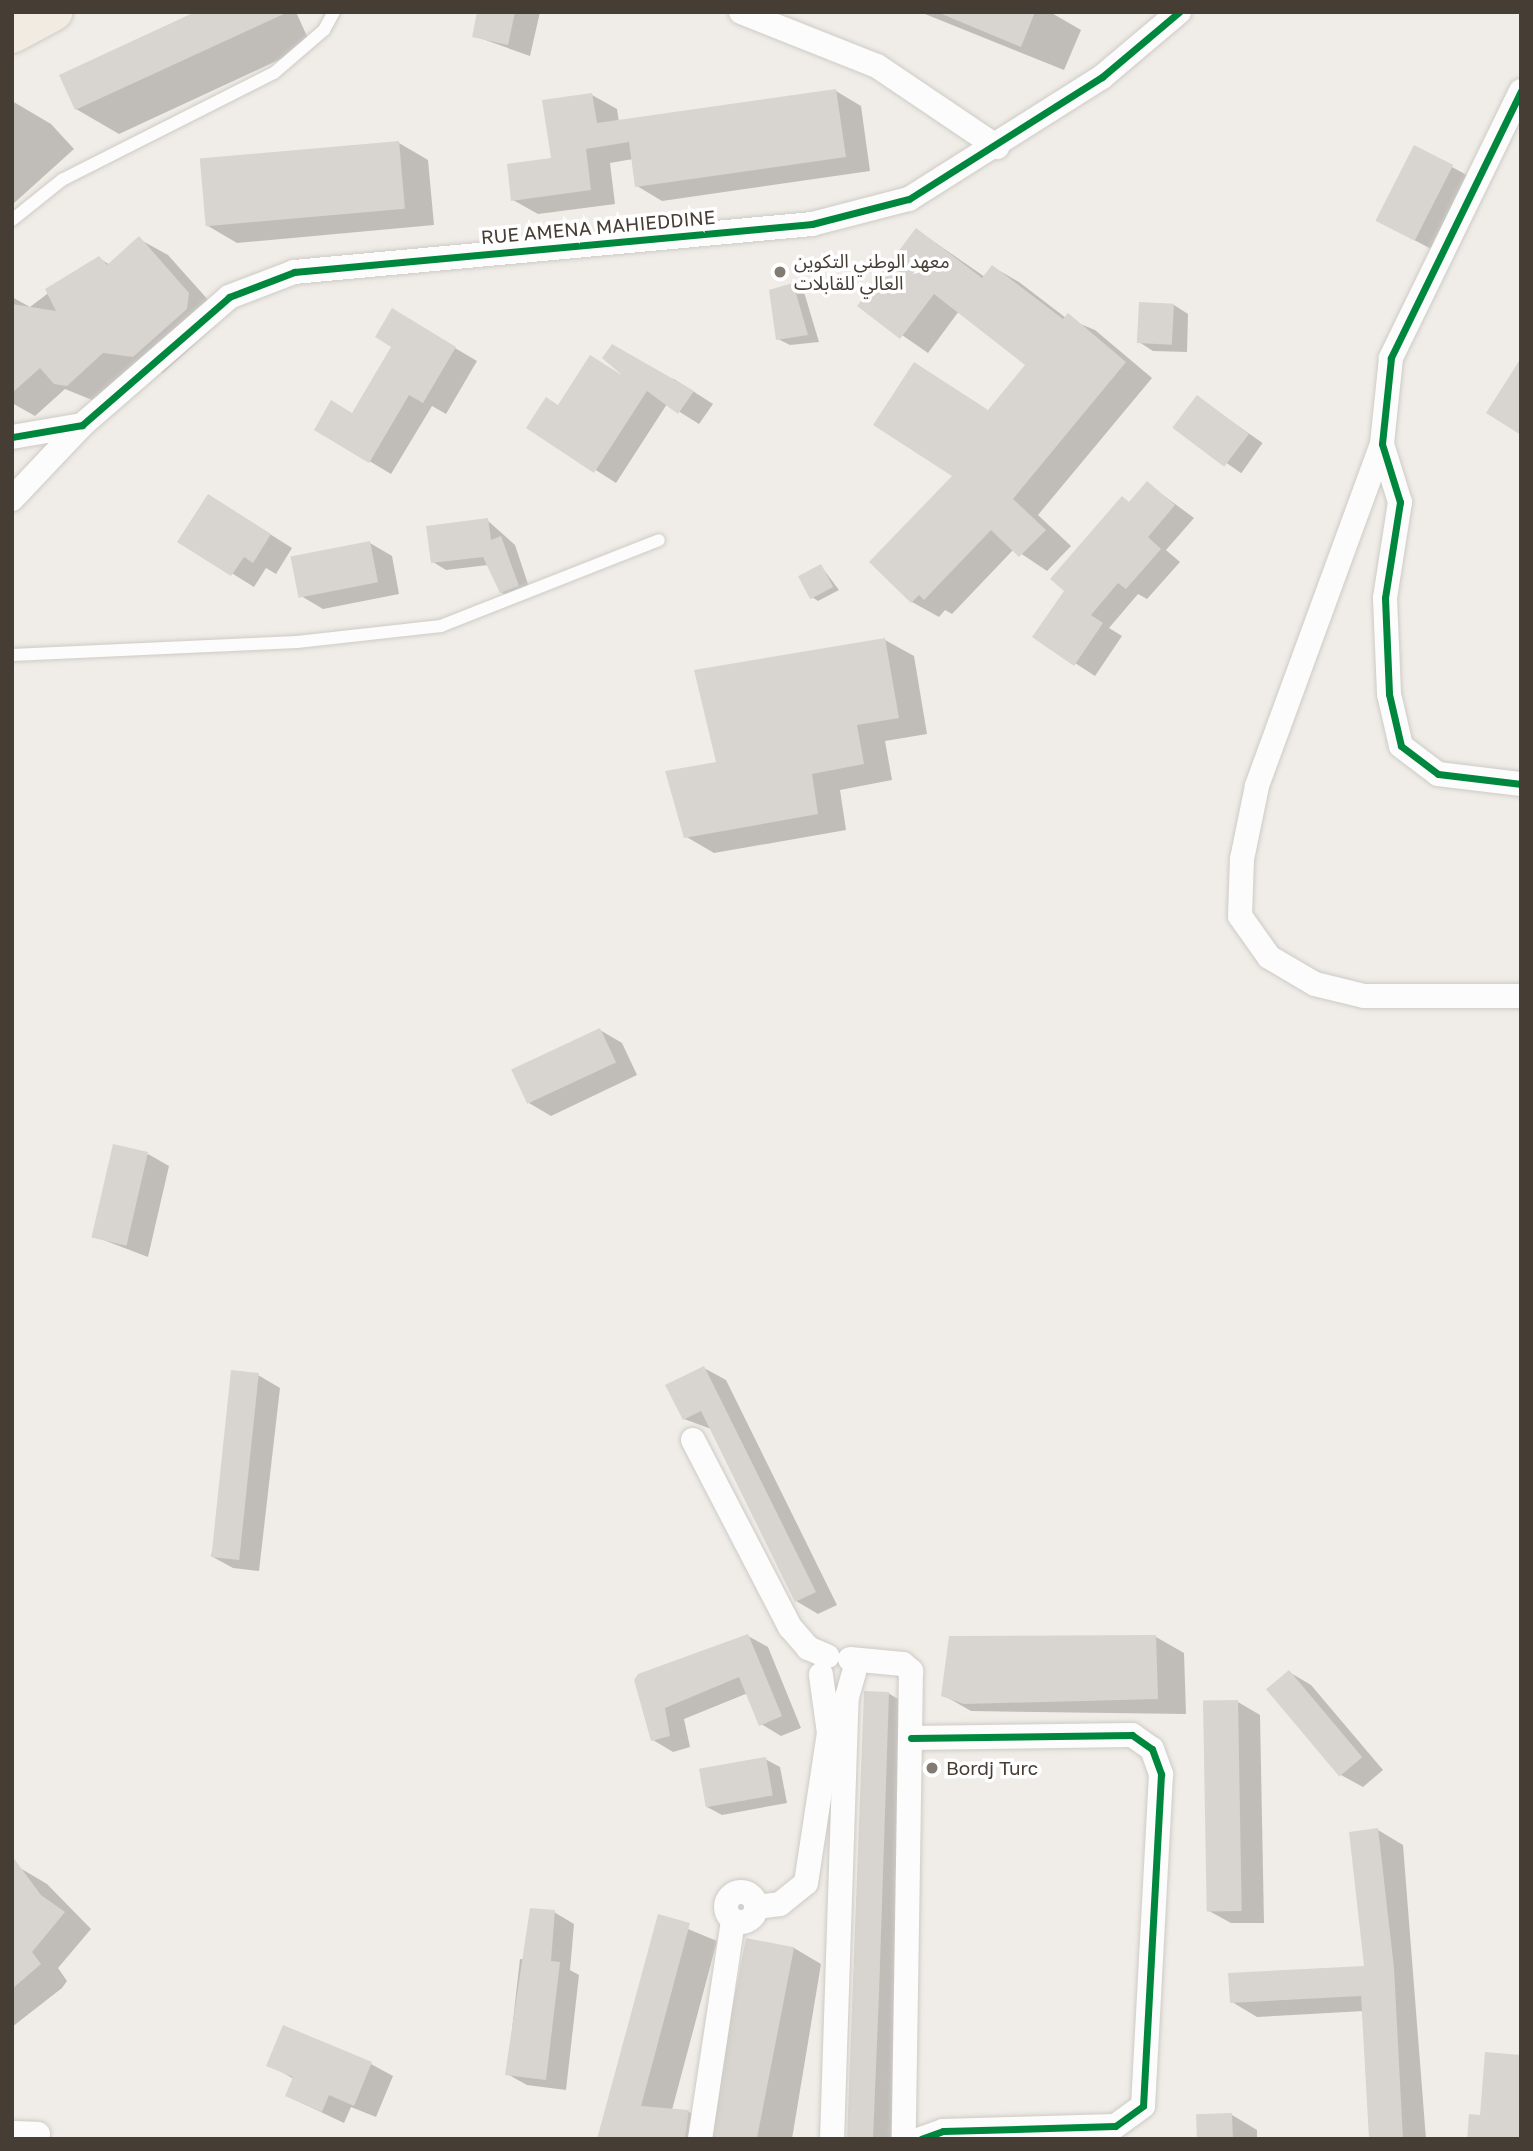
<!DOCTYPE html>
<html>
<head>
<meta charset="utf-8">
<style>
  body { margin:0 }
  #map { position:relative; width:1533px; height:2151px; overflow:hidden; background:#f0ede8; font-family:"Golos Text","Noto Sans Arabic",sans-serif }
  div>[style] { position:absolute }
  [style*='--x'] { left:calc(var(--x)*1px); top:calc(var(--y)*1px); width:calc(var(--w)*1px); rotate:calc(var(--a)*1deg) }
  .shadow>* { inset:0; background:#0003; transform-origin:0 0 }
  .building>* { inset:0; background:#d8d4cf; transform-origin:0 0 }
  .roads { filter:drop-shadow(0 0 2px #cecbc6) drop-shadow(0 0 2px #cecbc6) }
  .service>* { height:12px; margin:-6px; padding:0 6px; transform-origin:6px; border-radius:6px; background:#fdfcfc }
  .minor>* { height:24px; margin:-12px; padding:0 12px; transform-origin:12px; border-radius:12px; background:#fdfcfc }
  .minor>.ring { margin:-12px; padding:0; box-sizing:content-box; background:none; border:24px solid #fdfcfc; border-radius:50% }
  .primary>* { height:38px; margin:-19px; padding:0 19px; transform-origin:19px; border-radius:19px; background:#f1ebe2 }
  .cycleway>* { height:7px; margin:-3.5px; padding:0 3.5px; transform-origin:3.5px; border-radius:3.5px; background:#00873e }
  .dots>* { width:19px; height:19px; translate:-50% -50%; box-sizing:border-box; border:4px solid #fff; border-radius:50% }
  span { translate:-50% -50%; white-space:nowrap; text-align:center; line-height:1.15; -webkit-text-stroke:7px #fff; paint-order:stroke }
  .street-label { font-size:19px; color:#463e34 }
  .poi-label { font-size:19px; color:#463e34 }
  .left { translate:0 -50%; text-align:left }
  .frame { position:absolute; inset:0; border:14px solid #463e34; pointer-events:none }
</style>
</head>
<body>
<div id="map">
  <div class="shadow">
    <i style="clip-path:polygon(199px 12px,296px 12px,311px 45px,119px 134px,76px 109px)"></i>
    <i style="clip-path:polygon(479px 12px,540px 12px,530px 56px,474px 36px)"></i>
    <i style="clip-path:polygon(920px 12px,1050px 12px,1081px 30px,1064px 70px)"></i>
    <i style="clip-path:polygon(836px 91px,861px 106px,870px 171px,662px 201px,637px 186px,633px 159px,610px 163px,615px 204px,538px 214px,513px 200px,553px 160px,592px 95px,617px 109px,619px 122px)"></i>
    <i style="clip-path:polygon(12px 101px,51px 124px,74px 149px,12px 205px)"></i>
    <i style="clip-path:polygon(399px 143px,428px 160px,434px 225px,237px 243px,208px 226px)"></i>
    <i style="clip-path:polygon(1452px 167px,1474px 179px,1437px 252px,1399px 232px)"></i>
    <i style="clip-path:polygon(917px 230px,985px 277px,993px 267px,1019px 282px,1066px 318px,1095px 330px,1152px 378px,1038px 515px,1071px 546px,1047px 571px,1014px 549px,952px 614px,945px 610px,939px 617px,912px 602px,955px 476px,915px 364px,989px 411px,1028px 365px,959px 311px,928px 353px,860px 306px)"></i>
    <i style="clip-path:polygon(139px 239px,168px 255px,218px 311px,216px 325px,163px 373px,133px 369px,97px 402px,65px 389px,35px 416px,12px 403px,12px 297px,30px 307px,85px 265px,99px 258px,110px 265px)"></i>
    <i style="clip-path:polygon(792px 285px,804px 292px,819px 342px,790px 345px,778px 339px)"></i>
    <i style="clip-path:polygon(1174px 305px,1188px 314px,1187px 352px,1153px 351px,1139px 342px)"></i>
    <i style="clip-path:polygon(392px 311px,477px 361px,446px 414px,432px 406px,391px 474px,316px 429px,353px 415px,394px 346px)"></i>
    <i style="clip-path:polygon(623px 374px,674px 379px,713px 404px,699px 424px,667px 404px,616px 483px,529px 427px)"></i>
    <i style="left:1197px;top:397px;width:80px;height:37px;rotate:35deg"></i>
    <i style="clip-path:polygon(1148px 484px,1194px 518px,1166px 550px,1180px 562px,1147px 599px,1138px 594px,1109px 628px,1122px 636px,1095px 676px,1035px 637px)"></i>
    <i style="clip-path:polygon(230px 509px,292px 548px,276px 574px,266px 568px,254px 587px,180px 541px)"></i>
    <i style="clip-path:polygon(487px 520px,515px 545px,531px 593px,514px 600px,501px 592px,488px 565px,446px 570px,433px 562px)"></i>
    <i style="clip-path:polygon(370px 543px,392px 556px,399px 594px,323px 609px,301px 596px)"></i>
    <i style="clip-path:polygon(821px 566px,839px 590px,818px 601px,812px 597px)"></i>
    <i style="clip-path:polygon(885px 640px,914px 656px,927px 734px,885px 741px,892px 780px,840px 790px,846px 830px,714px 853px,685px 836px)"></i>
    <i style="clip-path:polygon(600px 1030px,622px 1043px,637px 1075px,551px 1116px,529px 1103px)"></i>
    <i style="clip-path:polygon(148px 1154px,169px 1166px,148px 1257px,93px 1236px)"></i>
    <i style="clip-path:polygon(704px 1368px,726px 1380px,837px 1605px,818px 1614px,796px 1601px,711px 1429px,684px 1419px)"></i>
    <i style="clip-path:polygon(258px 1375px,280px 1388px,259px 1571px,233px 1568px,211px 1556px)"></i>
    <i style="clip-path:polygon(748px 1636px,768px 1647px,801px 1728px,781px 1736px,761px 1724px,748px 1693px,684px 1719px,690px 1747px,673px 1752px,653px 1740px,636px 1681px)"></i>
    <i style="clip-path:polygon(1156px 1637px,1184px 1653px,1186px 1714px,971px 1711px,943px 1695px)"></i>
    <i style="clip-path:polygon(1289px 1672px,1311px 1685px,1383px 1770px,1363px 1787px,1341px 1775px)"></i>
    <i style="clip-path:polygon(866px 1692px,888px 1693px,910px 1706px,895px 2139px,849px 2139px)"></i>
    <i style="clip-path:polygon(1238px 1702px,1260px 1715px,1264px 1923px,1231px 1923px,1209px 1911px)"></i>
    <i style="clip-path:polygon(765px 1759px,780px 1767px,787px 1803px,722px 1815px,707px 1807px)"></i>
    <i style="clip-path:polygon(1378px 1830px,1403px 1845px,1426px 2139px,1371px 2139px,1364px 2011px,1257px 2017px,1232px 2002px,1366px 1967px)"></i>
    <i style="clip-path:polygon(20px 1868px,47px 1884px,91px 1929px,58px 1968px,67px 1981px,62px 1988px,12px 2027px,12px 1869px)"></i>
    <i style="clip-path:polygon(554px 1912px,574px 1924px,570px 1970px,579px 1975px,566px 2090px,527px 2085px,507px 2074px,520px 1959px,528px 1960px)"></i>
    <i style="clip-path:polygon(659px 1917px,717px 1941px,672px 2110px,689px 2112px,718px 2129px,747px 1941px,794px 1948px,821px 1964px,792px 2139px,599px 2139px)"></i>
    <i style="clip-path:polygon(371px 2064px,393px 2076px,376px 2117px,351px 2107px,344px 2123px,287px 2096px,294px 2079px,269px 2065px)"></i>
    <i style="clip-path:polygon(1232px 2115px,1257px 2130px,1257px 2139px,1199px 2139px)"></i>
  </div>
  <div class="building">
    <i style="clip-path:polygon(195px 12px,288px 12px,75px 110px,59px 75px)"></i>
    <i style="clip-path:polygon(477px 12px,515px 12px,508px 45px,472px 37px)"></i>
    <i style="clip-path:polygon(937px 12px,1035px 12px,1021px 47px)"></i>
    <i style="clip-path:polygon(836px 89px,846px 157px,635px 187px,629px 142px,586px 149px,591px 190px,511px 201px,507px 164px,551px 158px,542px 100px,592px 93px,597px 123px)"></i>
    <i style="left:399px;top:141px;width:68px;height:200px;rotate:85deg"></i>
    <i style="left:1414px;top:145px;width:44px;height:85px;rotate:27deg"></i>
    <i style="clip-path:polygon(916px 228px,982px 278px,992px 265px,1063px 319px,1068px 313px,1126px 362px,1013px 499px,1046px 530px,1019px 557px,991px 530px,924px 600px,919px 595px,911px 603px,869px 562px,952px 476px,873px 425px,914px 362px,988px 410px,1025px 365px,934px 294px,900px 339px,857px 306px)"></i>
    <i style="clip-path:polygon(139px 236px,189px 293px,187px 309px,133px 357px,103px 353px,67px 386px,54px 384px,40px 368px,12px 393px,12px 304px,56px 311px,45px 289px,99px 256px,107px 265px)"></i>
    <i style="clip-path:polygon(793px 283px,808px 335px,776px 340px,769px 290px)"></i>
    <i style="left:1139px;top:302px;width:35px;height:41px;rotate:3deg"></i>
    <i style="clip-path:polygon(392px 308px,456px 347px,423px 403px,409px 395px,369px 463px,314px 430px,331px 400px,352px 413px,391px 347px,375px 337px)"></i>
    <i style="clip-path:polygon(612px 344px,694px 391px,678px 414px,647px 391px,594px 473px,526px 428px,546px 397px,558px 405px,590px 355px,623px 376px,602px 358px)"></i>
    <i style="clip-path:polygon(1521px 358px,1521px 435px,1486px 413px)"></i>
    <i style="left:1197px;top:395px;width:65px;height:41px;rotate:37deg"></i>
    <i style="clip-path:polygon(1147px 481px,1175px 505px,1148px 537px,1161px 549px,1126px 589px,1118px 583px,1091px 615px,1103px 623px,1074px 666px,1032px 637px,1064px 591px,1050px 579px,1122px 496px,1129px 502px)"></i>
    <i style="clip-path:polygon(208px 494px,271px 534px,253px 563px,244px 557px,231px 576px,177px 542px)"></i>
    <i style="clip-path:polygon(488px 518px,491px 540px,501px 536px,519px 586px,500px 593px,483px 557px,431px 563px,426px 526px)"></i>
    <i style="left:370px;top:541px;width:42px;height:81px;rotate:79deg"></i>
    <i style="left:821px;top:564px;width:26px;height:26px;rotate:62deg"></i>
    <i style="clip-path:polygon(885px 638px,899px 718px,857px 725px,864px 764px,812px 774px,818px 814px,684px 838px,665px 771px,716px 762px,694px 670px)"></i>
    <i style="left:600px;top:1028px;width:38px;height:98px;rotate:65deg"></i>
    <i style="left:113px;top:1144px;width:36px;height:96px;rotate:13deg"></i>
    <i style="clip-path:polygon(704px 1366px,816px 1592px,795px 1602px,701px 1411px,683px 1420px,665px 1385px)"></i>
    <i style="left:231px;top:1370px;width:28px;height:188px;rotate:6deg"></i>
    <i style="clip-path:polygon(748px 1634px,782px 1716px,759px 1726px,739px 1677px,665px 1708px,670px 1736px,651px 1741px,634px 1680px,638px 1674px)"></i>
    <i style="clip-path:polygon(1156px 1635px,1158px 1699px,964px 1704px,941px 1696px,949px 1636px)"></i>
    <i style="left:1289px;top:1670px;width:114px;height:30px;rotate:50deg"></i>
    <i style="clip-path:polygon(864px 1691px,889px 1692px,879px 1993px,873px 2139px,847px 2139px)"></i>
    <i style="left:1238px;top:1700px;width:211px;height:35px;rotate:89deg"></i>
    <i style="left:766px;top:1757px;width:39px;height:68px;rotate:80deg"></i>
    <i style="clip-path:polygon(1378px 1828px,1394px 1968px,1403px 2139px,1369px 2139px,1361px 1996px,1230px 2003px,1228px 1973px,1364px 1966px,1349px 1832px)"></i>
    <i style="clip-path:polygon(12px 1856px,41px 1895px,65px 1912px,32px 1952px,41px 1964px,12px 1989px)"></i>
    <i style="clip-path:polygon(530px 1908px,555px 1910px,551px 1961px,560px 1962px,546px 2080px,505px 2075px)"></i>
    <i style="clip-path:polygon(658px 1914px,690px 1923px,641px 2106px,689px 2110px,685px 2139px,597px 2139px)"></i>
    <i style="left:746px;top:1938px;width:49px;height:203px;rotate:11deg"></i>
    <i style="clip-path:polygon(283px 2025px,372px 2062px,354px 2106px,329px 2095px,322px 2112px,285px 2096px,293px 2077px,266px 2066px)"></i>
    <i style="clip-path:polygon(1485px 2052px,1521px 2055px,1521px 2139px,1467px 2139px,1469px 2114px,1480px 2115px)"></i>
    <i style="left:1232px;top:2113px;width:26px;height:36px;rotate:88deg"></i>
  </div>
  <div class="roads">
    <div class="service">
      <i style="--x:12;--y:220;--w:64;--a:-38.7"></i>
      <i style="--x:62;--y:180;--w:237;--a:-26.8"></i>
      <i style="--x:274;--y:73;--w:66;--a:-40.7"></i>
      <i style="--x:324;--y:30;--w:21;--a:-61"></i>
      <i style="--x:12;--y:655;--w:285;--a:-2.6"></i>
      <i style="--x:297;--y:642;--w:145;--a:-6.3"></i>
      <i style="--x:441;--y:626;--w:234;--a:-21.5"></i>
    </div>
    <div class="minor">
      <i style="--x:741;--y:12;--w:146;--a:21.7"></i>
      <i style="--x:877;--y:66;--w:145;--a:34"></i>
      <i style="--x:1521;--y:91;--w:297;--a:116"></i>
      <i style="--x:1391;--y:358;--w:86;--a:96"></i>
      <i style="--x:1382;--y:444;--w:61;--a:72.8"></i>
      <i style="--x:1400;--y:502;--w:97;--a:98.9"></i>
      <i style="--x:1385;--y:598;--w:96;--a:87.6"></i>
      <i style="--x:1389;--y:694;--w:53;--a:77"></i>
      <i style="--x:1401;--y:746;--w:46;--a:37.1"></i>
      <i style="--x:1438;--y:774;--w:84;--a:6.9"></i>
      <i style="--x:12;--y:437;--w:71;--a:-9.7"></i>
      <i style="--x:82;--y:425;--w:195;--a:-41"></i>
      <i style="--x:229;--y:297;--w:70;--a:-21"></i>
      <i style="--x:294;--y:272;--w:520;--a:-5.29"></i>
      <i style="--x:812;--y:224;--w:100;--a:-14.5"></i>
      <i style="--x:909;--y:199;--w:228;--a:-32.3"></i>
      <i style="--x:1102;--y:77;--w:101;--a:-40.2"></i>
      <i style="--x:1382;--y:444;--w:364;--a:110.1"></i>
      <i style="--x:1257;--y:786;--w:75;--a:101.6"></i>
      <i style="--x:1242;--y:859;--w:57;--a:92"></i>
      <i style="--x:1240;--y:916;--w:50;--a:54.7"></i>
      <i style="--x:1269;--y:957;--w:53;--a:30.4"></i>
      <i style="--x:1315;--y:984;--w:50;--a:13.8"></i>
      <i style="--x:1364;--y:996;--w:157;--a:0"></i>
      <i style="--x:12;--y:499;--w:102;--a:-46.6"></i>
      <i style="--x:693;--y:1440;--w:211;--a:62.6"></i>
      <i style="--x:790;--y:1627;--w:28;--a:49"></i>
      <i style="--x:808;--y:1648;--w:21;--a:23"></i>
      <i style="--x:850;--y:1659;--w:53;--a:5.4"></i>
      <i style="--x:903;--y:1664;--w:11;--a:41"></i>
      <i style="--x:911;--y:1671;--w:468;--a:90.9"></i>
      <i style="--x:911;--y:1738;--w:221;--a:-0.8"></i>
      <i style="--x:1132;--y:1735;--w:24;--a:35"></i>
      <i style="--x:1152;--y:1749;--w:27;--a:70"></i>
      <i style="--x:1161;--y:1774;--w:332;--a:93.1"></i>
      <i style="--x:1143;--y:2106;--w:34;--a:144"></i>
      <i style="--x:1115;--y:2126;--w:172;--a:178.3"></i>
      <i style="--x:943;--y:2131;--w:23;--a:160"></i>
      <i class="ring" style="left:726px;top:1892px;width:6px;height:6px"></i>
      <i style="--x:756;--y:1907;--w:24;--a:-7"></i>
      <i style="--x:780;--y:1904;--w:33;--a:-39"></i>
      <i style="--x:806;--y:1883;--w:152;--a:-81.3"></i>
      <i style="--x:829;--y:1733;--w:59;--a:-97.9"></i>
      <i style="--x:12;--y:2133;--w:26;--a:2"></i>
      <i style="--x:700;--y:2139;--w:220;--a:-81.4"></i>
      <i style="--x:832;--y:2139;--w:442;--a:-88.1"></i>
      <i style="--x:847;--y:1697;--w:25;--a:-74"></i>
    </div>
    <div class="primary">
      <i style="--x:12;--y:34;--w:47;--a:-28.2"></i>
    </div>
  </div>
  <div class="cycleway">
    <i style="--x:1521;--y:91;--w:297;--a:116"></i>
    <i style="--x:1391;--y:358;--w:86;--a:96"></i>
    <i style="--x:1382;--y:444;--w:61;--a:72.8"></i>
    <i style="--x:1400;--y:502;--w:97;--a:98.9"></i>
    <i style="--x:1385;--y:598;--w:96;--a:87.6"></i>
    <i style="--x:1389;--y:694;--w:53;--a:77"></i>
    <i style="--x:1401;--y:746;--w:46;--a:37.1"></i>
    <i style="--x:1438;--y:774;--w:84;--a:6.9"></i>
    <i style="--x:12;--y:437;--w:71;--a:-9.7"></i>
    <i style="--x:82;--y:425;--w:195;--a:-41"></i>
    <i style="--x:229;--y:297;--w:70;--a:-21"></i>
    <i style="--x:294;--y:272;--w:520;--a:-5.29"></i>
    <i style="--x:812;--y:224;--w:100;--a:-14.5"></i>
    <i style="--x:909;--y:199;--w:228;--a:-32.3"></i>
    <i style="--x:1102;--y:77;--w:101;--a:-40.2"></i>
    <i style="--x:911;--y:1738;--w:221;--a:-0.8"></i>
    <i style="--x:1132;--y:1735;--w:24;--a:35"></i>
    <i style="--x:1152;--y:1749;--w:27;--a:70"></i>
    <i style="--x:1161;--y:1774;--w:332;--a:93.1"></i>
    <i style="--x:1143;--y:2106;--w:34;--a:144"></i>
    <i style="--x:1115;--y:2126;--w:172;--a:178.3"></i>
    <i style="--x:943;--y:2131;--w:23;--a:160"></i>
  </div>
  <div class="dots">
    <i style="left:780px;top:272px;background:#827b73"></i>
    <i style="left:932px;top:1768px;background:#827b73"></i>
  </div>
  <div class="street-label">
    <span style="left:598px;top:227px;rotate:-5deg">RUE AMENA MAHIEDDINE</span>
  </div>
  <div class="poi-label">
    <span class="left" style="left:794px;top:272px">معهد الوطني التكوين<br>العالي للقابلات</span>
    <span class="left" style="left:946px;top:1768px">Bordj Turc</span>
  </div>
  <div class="frame"></div>
</div>
</body>
</html>
